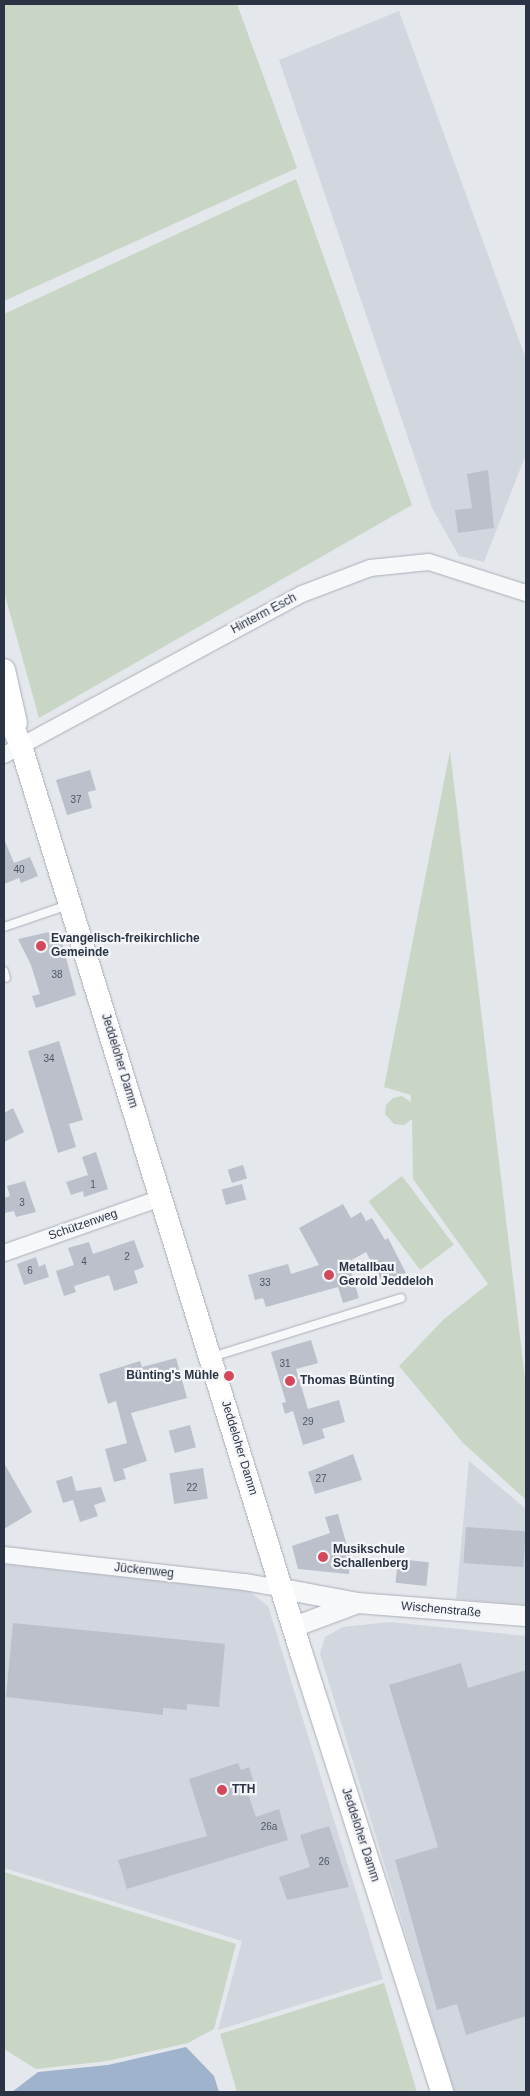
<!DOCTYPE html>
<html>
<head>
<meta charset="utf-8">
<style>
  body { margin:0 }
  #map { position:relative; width:530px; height:2096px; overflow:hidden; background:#e4e7ec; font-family:Helvetica,sans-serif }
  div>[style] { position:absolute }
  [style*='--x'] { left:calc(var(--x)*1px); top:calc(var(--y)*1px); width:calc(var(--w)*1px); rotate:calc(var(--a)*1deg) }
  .built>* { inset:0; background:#d2d6de }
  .green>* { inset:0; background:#c9d6c5; transform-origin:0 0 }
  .water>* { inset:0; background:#9fb4cc }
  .building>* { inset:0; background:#bbc0ca; transform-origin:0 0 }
  .roads { filter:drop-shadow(0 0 1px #a9aeb7) drop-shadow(0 0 1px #a9aeb7) }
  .service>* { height:8px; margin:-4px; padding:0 4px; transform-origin:4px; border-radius:4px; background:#f7f8fa }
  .minor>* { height:16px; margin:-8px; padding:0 8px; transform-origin:8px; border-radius:8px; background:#f7f8fa }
  .tertiary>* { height:20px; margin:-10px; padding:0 10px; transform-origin:10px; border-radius:10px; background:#f7f8fa }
  .secondary>* { height:22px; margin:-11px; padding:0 11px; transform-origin:11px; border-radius:11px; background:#fff }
  .dots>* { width:14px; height:14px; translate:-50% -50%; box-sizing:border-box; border:2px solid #f4f6f9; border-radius:50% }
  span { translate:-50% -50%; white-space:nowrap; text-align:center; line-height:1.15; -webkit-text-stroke:4.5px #f4f6f9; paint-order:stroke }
  .number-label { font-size:10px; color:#4f5766 }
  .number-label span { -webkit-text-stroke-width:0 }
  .street-label { font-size:12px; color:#2b3445 }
  .poi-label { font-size:12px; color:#2b3445; font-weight:700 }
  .left { translate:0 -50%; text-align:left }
  .right { translate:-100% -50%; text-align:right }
  .frame { position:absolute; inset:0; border:5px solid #2b3445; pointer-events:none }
</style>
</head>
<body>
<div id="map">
  <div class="built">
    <i style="clip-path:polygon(399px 11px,526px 359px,526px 454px,484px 562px,459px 556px,432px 508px,279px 60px)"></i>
    <i style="clip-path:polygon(469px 1461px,526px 1509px,526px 1605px,456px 1599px)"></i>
    <i style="clip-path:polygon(4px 1564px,249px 1591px,268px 1606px,383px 1979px,218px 2030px,242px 1941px,4px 1868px)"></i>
    <i style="clip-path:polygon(390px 1622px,526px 1636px,526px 2092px,454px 2092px,320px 1654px,325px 1637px,343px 1627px)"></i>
  </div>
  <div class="green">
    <i style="clip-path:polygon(4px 4px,237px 4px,297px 168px,4px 301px)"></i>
    <i style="clip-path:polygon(296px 179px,412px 505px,39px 718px,4px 592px,4px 314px)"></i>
    <i style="clip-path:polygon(450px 751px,526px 1387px,526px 1500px,463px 1443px,399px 1366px,444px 1319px,488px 1284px,413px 1179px,412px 1119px,404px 1125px,394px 1124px,385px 1114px,386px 1105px,393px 1098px,402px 1096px,411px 1102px,411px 1095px,384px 1087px)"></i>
    <i style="left:402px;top:1176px;width:86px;height:42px;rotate:53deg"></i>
    <i style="clip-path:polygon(4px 1872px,236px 1944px,214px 2029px,188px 2043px,107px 2061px,36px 2069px,4px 2049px)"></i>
    <i style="clip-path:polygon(384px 1983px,417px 2092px,237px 2092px,220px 2034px)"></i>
  </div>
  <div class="water">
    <i style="clip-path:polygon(186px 2047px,214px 2076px,219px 2092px,12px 2092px,38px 2072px,108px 2065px)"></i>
  </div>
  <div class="building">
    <i style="clip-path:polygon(488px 470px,494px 528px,458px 533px,455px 510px,472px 508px,467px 474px)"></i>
    <i style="clip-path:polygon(90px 770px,96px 790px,88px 792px,92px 808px,67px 815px,56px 780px)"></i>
    <i style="clip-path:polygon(4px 839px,14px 863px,30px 857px,38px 876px,21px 883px,19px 878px,4px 884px)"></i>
    <i style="clip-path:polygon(49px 932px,52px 942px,61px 939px,76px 995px,36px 1008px,32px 996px,40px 994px,31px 965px,18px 939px)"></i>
    <i style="clip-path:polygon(59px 1041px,83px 1120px,69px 1124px,76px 1147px,58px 1153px,28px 1051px)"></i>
    <i style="clip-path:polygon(13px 1108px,24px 1132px,4px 1142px,4px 1113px)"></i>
    <i style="clip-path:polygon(96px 1152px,108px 1189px,84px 1197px,83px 1191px,71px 1195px,66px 1182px,88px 1175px,82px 1157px)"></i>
    <i style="left:243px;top:1165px;width:14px;height:16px;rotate:73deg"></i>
    <i style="clip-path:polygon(25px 1181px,36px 1212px,16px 1217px,14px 1211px,4px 1213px,4px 1198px,10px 1196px,7px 1186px)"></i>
    <i style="left:242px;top:1184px;width:16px;height:21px;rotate:75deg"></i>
    <i style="clip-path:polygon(343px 1204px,351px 1218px,361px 1212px,366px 1221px,372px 1218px,385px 1240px,388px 1238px,406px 1273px,384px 1285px,366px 1252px,348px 1262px,359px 1298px,343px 1303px,338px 1287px,266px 1307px,263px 1298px,255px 1300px,248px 1275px,288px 1264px,291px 1274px,319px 1265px,299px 1228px)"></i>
    <i style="clip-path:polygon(134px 1240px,144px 1267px,134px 1271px,138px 1283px,114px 1291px,109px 1275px,74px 1286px,76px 1292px,64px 1296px,56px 1271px,74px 1265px,68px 1248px,89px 1242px,93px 1254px)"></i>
    <i style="clip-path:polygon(36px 1257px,39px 1267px,45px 1264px,49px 1277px,24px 1285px,17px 1264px)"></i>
    <i style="clip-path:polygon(311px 1340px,318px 1363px,296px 1369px,308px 1409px,339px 1400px,345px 1422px,322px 1429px,325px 1438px,303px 1445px,293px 1411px,285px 1414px,282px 1403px,286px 1402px,271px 1352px)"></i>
    <i style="clip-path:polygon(176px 1358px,187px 1398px,131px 1413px,147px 1461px,123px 1469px,126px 1479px,114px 1482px,105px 1449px,127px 1443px,116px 1401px,108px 1404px,99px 1374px,140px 1361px,142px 1367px)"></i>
    <i style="left:190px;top:1425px;width:23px;height:22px;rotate:75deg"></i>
    <i style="clip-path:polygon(353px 1454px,362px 1480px,315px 1494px,308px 1472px)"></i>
    <i style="clip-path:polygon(4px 1463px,32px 1512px,4px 1529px)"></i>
    <i style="left:203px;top:1468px;width:31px;height:34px;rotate:81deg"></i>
    <i style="clip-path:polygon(72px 1476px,76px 1491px,101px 1487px,106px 1501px,94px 1505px,98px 1516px,80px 1522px,73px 1500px,63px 1503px,56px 1481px)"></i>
    <i style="clip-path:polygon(338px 1514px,347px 1546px,351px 1546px,349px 1574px,298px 1569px,292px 1546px,330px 1533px,325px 1517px)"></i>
    <i style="left:466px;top:1527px;width:60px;height:36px;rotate:4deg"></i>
    <i style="left:398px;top:1559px;width:31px;height:24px;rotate:6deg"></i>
    <i style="clip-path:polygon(13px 1623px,225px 1644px,219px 1707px,187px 1704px,187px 1710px,163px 1708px,163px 1715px,6px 1697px)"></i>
    <i style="clip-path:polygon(461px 1663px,468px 1688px,526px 1670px,526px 2016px,466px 2035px,457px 2004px,437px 2010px,395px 1860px,438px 1847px,389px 1685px)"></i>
    <i style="clip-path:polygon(238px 1763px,241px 1770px,249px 1767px,256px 1789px,247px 1791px,256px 1817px,279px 1809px,288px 1840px,127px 1889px,118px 1860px,207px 1836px,189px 1779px)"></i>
    <i style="clip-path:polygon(329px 1826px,349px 1887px,287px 1900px,279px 1877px,310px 1867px,300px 1835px)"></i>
  </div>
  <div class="roads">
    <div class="service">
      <i style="--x:4;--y:927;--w:68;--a:-19"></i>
      <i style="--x:4;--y:971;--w:7;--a:74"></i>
      <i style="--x:212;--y:1357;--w:198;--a:-17.3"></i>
    </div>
    <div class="minor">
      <i style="--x:4;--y:755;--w:339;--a:-28.4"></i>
      <i style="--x:302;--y:594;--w:73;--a:-20.9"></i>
      <i style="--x:370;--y:568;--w:59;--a:-5.8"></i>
      <i style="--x:429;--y:562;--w:102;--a:17.7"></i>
      <i style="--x:4;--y:1253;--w:166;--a:-19.3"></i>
      <i style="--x:4;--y:1555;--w:243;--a:6.4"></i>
      <i style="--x:245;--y:1582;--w:39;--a:10"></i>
    </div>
    <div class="tertiary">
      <i style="--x:283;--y:1589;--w:75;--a:10.7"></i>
      <i style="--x:357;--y:1603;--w:169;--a:4.4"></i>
      <i style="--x:294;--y:1627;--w:65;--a:-20.7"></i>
    </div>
    <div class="secondary">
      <i style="--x:4;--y:670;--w:54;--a:77.2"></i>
      <i style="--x:4;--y:706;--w:43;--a:67"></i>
      <i style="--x:21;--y:746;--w:948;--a:72.83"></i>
      <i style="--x:301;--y:1652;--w:462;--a:72.2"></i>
    </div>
  </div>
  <div class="dots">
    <i style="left:41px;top:946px;background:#d1495b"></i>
    <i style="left:329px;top:1275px;background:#d1495b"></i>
    <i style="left:229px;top:1376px;background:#d1495b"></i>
    <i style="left:290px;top:1381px;background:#d1495b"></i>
    <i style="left:323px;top:1557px;background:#d1495b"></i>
    <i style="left:222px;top:1790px;background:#d1495b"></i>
  </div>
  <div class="number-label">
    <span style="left:76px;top:800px">37</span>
    <span style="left:19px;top:870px">40</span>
    <span style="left:57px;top:975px">38</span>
    <span style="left:49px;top:1059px">34</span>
    <span style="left:93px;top:1185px">1</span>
    <span style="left:22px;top:1203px">3</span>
    <span style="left:127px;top:1257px">2</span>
    <span style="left:84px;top:1262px">4</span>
    <span style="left:30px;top:1271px">6</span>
    <span style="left:265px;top:1283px">33</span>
    <span style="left:285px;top:1364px">31</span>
    <span style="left:308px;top:1422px">29</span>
    <span style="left:321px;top:1479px">27</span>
    <span style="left:192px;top:1488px">22</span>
    <span style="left:269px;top:1827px">26a</span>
    <span style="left:324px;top:1862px">26</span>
  </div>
  <div class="street-label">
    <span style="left:264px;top:614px;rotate:-28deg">Hinterm Esch</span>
    <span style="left:119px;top:1061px;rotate:73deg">Jeddeloher Damm</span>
    <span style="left:83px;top:1225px;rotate:-19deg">Schützenweg</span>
    <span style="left:239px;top:1448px;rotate:73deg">Jeddeloher Damm</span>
    <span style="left:144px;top:1571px;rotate:6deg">Jückenweg</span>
    <span style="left:441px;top:1610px;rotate:5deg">Wischenstraße</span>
    <span style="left:360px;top:1835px;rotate:72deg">Jeddeloher Damm</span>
  </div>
  <div class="poi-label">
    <span class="left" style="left:51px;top:946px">Evangelisch-freikirchliche<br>Gemeinde</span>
    <span class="left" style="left:339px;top:1275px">Metallbau<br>Gerold Jeddeloh</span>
    <span class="right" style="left:219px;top:1376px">Bünting's Mühle</span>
    <span class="left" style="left:300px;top:1381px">Thomas Bünting</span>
    <span class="left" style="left:333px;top:1557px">Musikschule<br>Schallenberg</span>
    <span class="left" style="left:232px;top:1790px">TTH</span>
  </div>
  <div class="frame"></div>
</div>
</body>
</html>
